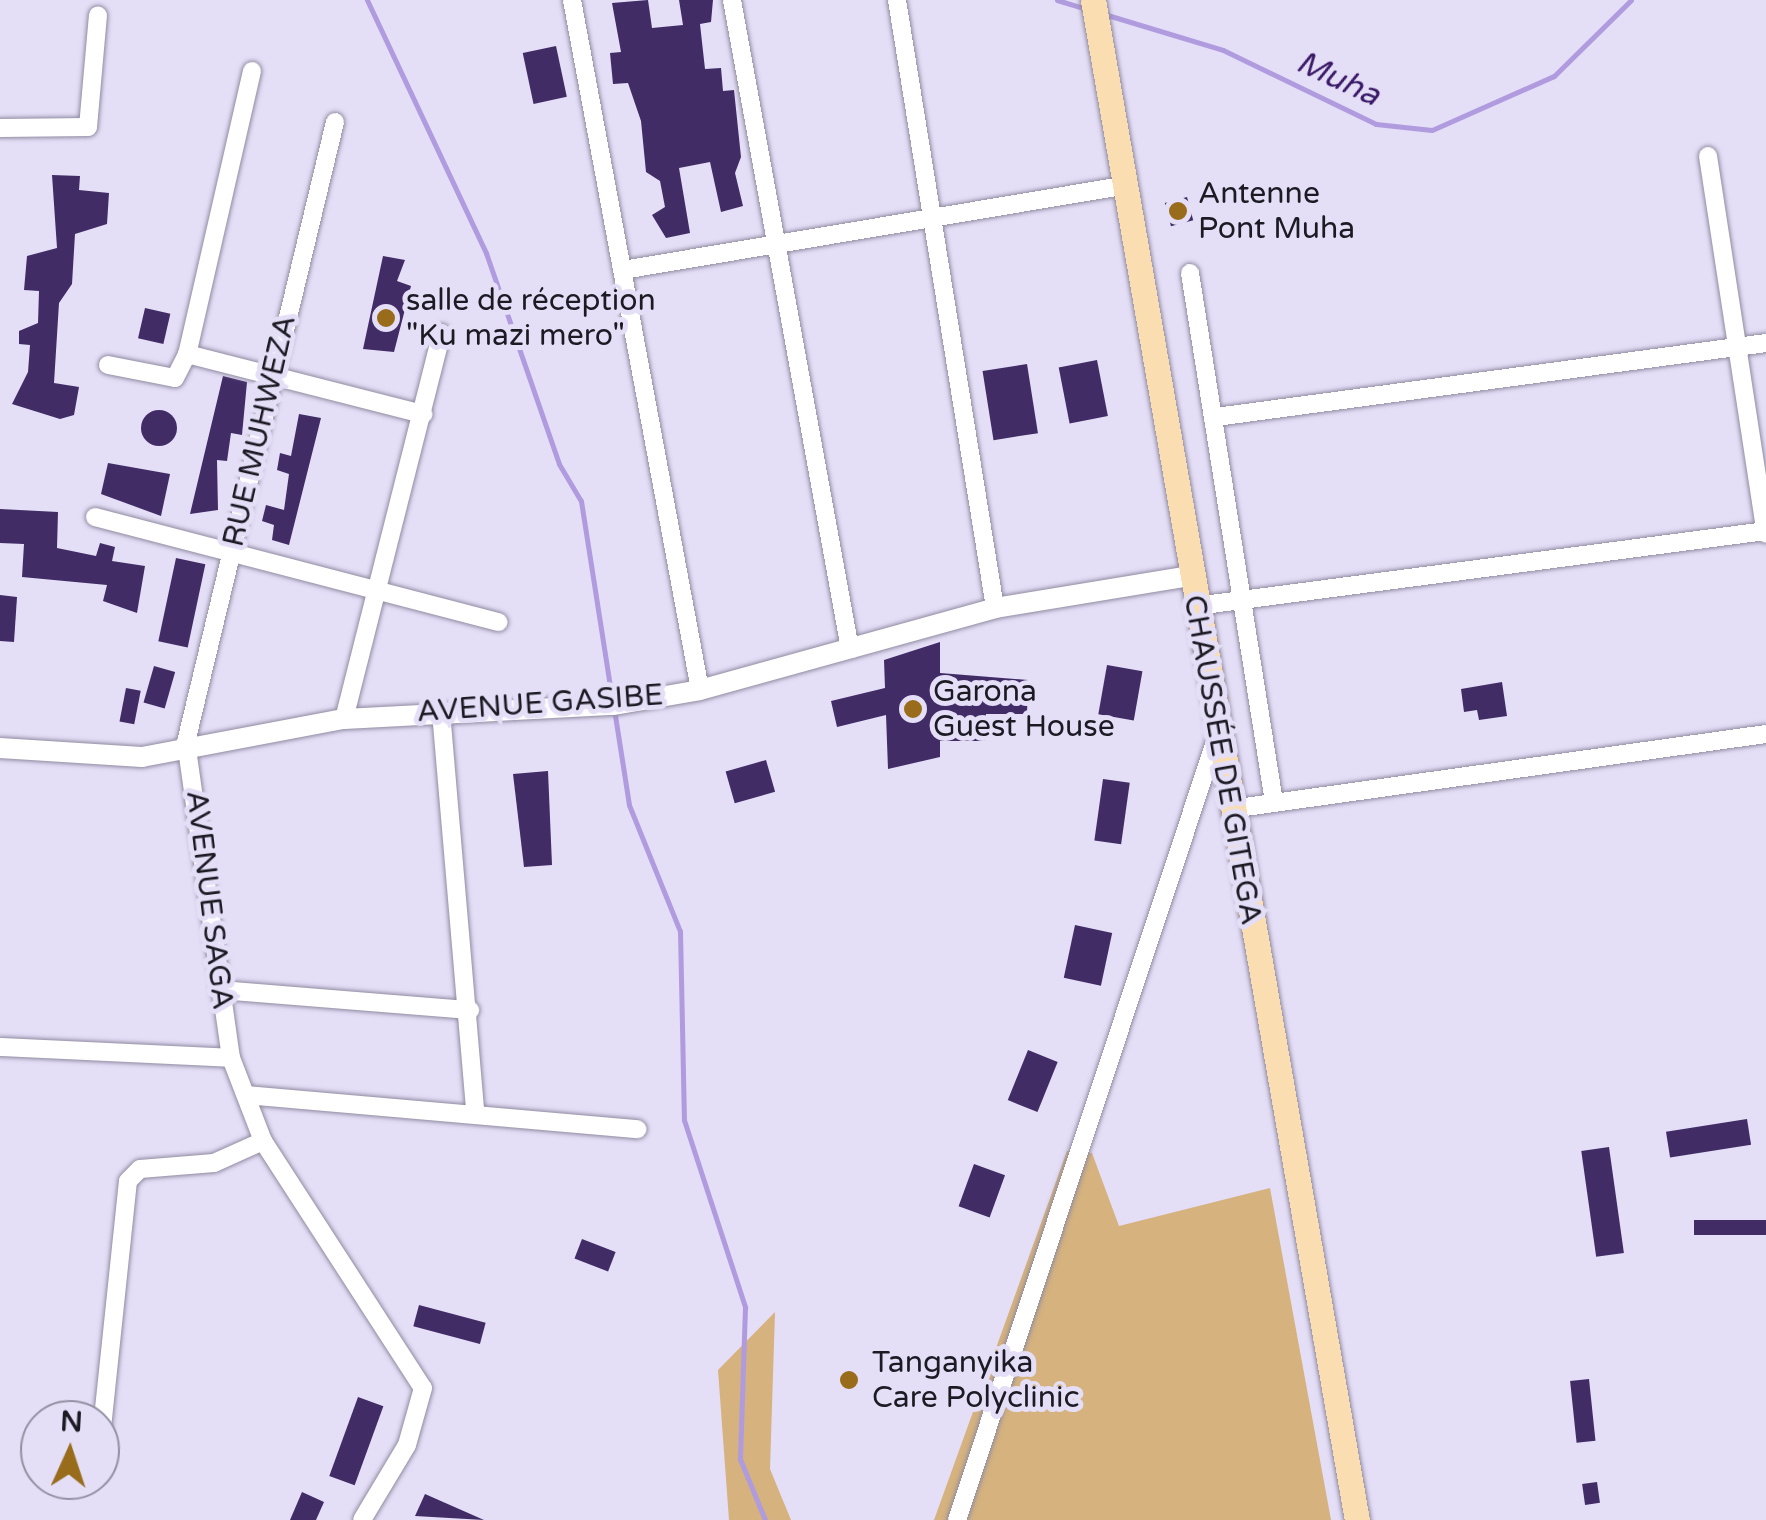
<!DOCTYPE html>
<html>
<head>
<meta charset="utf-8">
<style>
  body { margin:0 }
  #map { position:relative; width:1766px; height:1520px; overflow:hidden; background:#e4def7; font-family:"Varela Round",sans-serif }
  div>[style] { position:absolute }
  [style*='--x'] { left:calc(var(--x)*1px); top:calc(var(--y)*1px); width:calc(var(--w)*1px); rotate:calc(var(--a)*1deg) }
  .green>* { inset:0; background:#d5b27e }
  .stream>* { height:5px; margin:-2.5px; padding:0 2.5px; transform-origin:2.5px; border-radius:2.5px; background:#af9bde }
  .building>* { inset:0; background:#412c66; transform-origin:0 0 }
  .round { border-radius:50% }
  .roads { filter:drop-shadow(0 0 2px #918ba1) drop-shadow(0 0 2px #918ba1) }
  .minor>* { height:18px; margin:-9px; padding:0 9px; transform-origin:9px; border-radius:9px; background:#fff }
  .tertiary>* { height:20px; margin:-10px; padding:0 10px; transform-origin:10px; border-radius:10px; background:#fff }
  .primary>* { height:25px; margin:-12.5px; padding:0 12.5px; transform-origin:12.5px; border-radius:12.5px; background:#faddb1 }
  .dots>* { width:28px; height:28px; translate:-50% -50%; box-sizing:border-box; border:5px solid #e4def7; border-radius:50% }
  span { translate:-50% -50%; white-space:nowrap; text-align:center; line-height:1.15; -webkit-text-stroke:10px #e4def7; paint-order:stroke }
  .poi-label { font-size:30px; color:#1c1a23 }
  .left { translate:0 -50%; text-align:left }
  .street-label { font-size:30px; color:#1c1a23 }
  .water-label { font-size:32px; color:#391866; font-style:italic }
  .north { position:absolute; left:20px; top:1400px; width:100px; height:100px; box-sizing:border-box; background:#e4def7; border:2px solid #9490a2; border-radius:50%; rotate:3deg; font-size:28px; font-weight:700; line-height:40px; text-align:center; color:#1c1a23 }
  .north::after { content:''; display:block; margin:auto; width:35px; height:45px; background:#986c1a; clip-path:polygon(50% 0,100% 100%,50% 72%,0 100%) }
</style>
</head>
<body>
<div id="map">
  <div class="green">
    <i style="clip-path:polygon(1067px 1151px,1092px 1153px,1119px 1226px,1270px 1188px,1331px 1520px,934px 1520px)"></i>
    <i style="clip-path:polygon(775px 1312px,770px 1469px,791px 1520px,729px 1520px,718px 1370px)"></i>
  </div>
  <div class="stream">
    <i style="--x:367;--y:0;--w:280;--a:64.8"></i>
    <i style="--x:486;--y:253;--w:223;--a:70.9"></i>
    <i style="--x:559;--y:464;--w:43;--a:59.3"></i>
    <i style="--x:581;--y:501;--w:199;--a:81.1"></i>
    <i style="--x:1057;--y:0;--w:28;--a:17"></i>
    <i style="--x:1104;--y:14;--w:124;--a:16.8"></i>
    <i style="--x:1223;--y:50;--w:170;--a:25.8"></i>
    <i style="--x:1376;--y:124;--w:56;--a:6.1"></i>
    <i style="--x:1432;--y:130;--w:133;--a:-23.9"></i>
    <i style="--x:1554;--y:76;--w:108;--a:-44.6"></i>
    <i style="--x:614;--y:709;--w:97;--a:81.1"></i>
    <i style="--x:629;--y:805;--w:136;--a:68"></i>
    <i style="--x:680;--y:931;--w:189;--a:88.8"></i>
    <i style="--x:684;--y:1120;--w:197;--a:71.9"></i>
    <i style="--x:745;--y:1307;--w:152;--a:91.9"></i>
    <i style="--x:740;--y:1459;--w:66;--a:67.7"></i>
  </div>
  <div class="building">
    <i style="clip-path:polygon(648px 0,652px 28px,683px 25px,679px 0,713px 0,711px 22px,700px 24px,705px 69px,721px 68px,723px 91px,734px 90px,741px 157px,735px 173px,743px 206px,721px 212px,710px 162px,679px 168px,690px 233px,666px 238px,652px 215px,665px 207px,660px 181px,646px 172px,641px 121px,628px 83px,613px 84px,610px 53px,621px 52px,612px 3px)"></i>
    <i style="left:556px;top:46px;width:52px;height:34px;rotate:78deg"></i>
    <i style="clip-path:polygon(52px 175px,80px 176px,79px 190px,109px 193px,107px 224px,75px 234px,72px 284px,59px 303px,54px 383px,79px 387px,74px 415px,60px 419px,12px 404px,28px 372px,30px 345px,19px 344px,19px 331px,38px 323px,39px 291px,24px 290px,27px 256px,57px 248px)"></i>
    <i style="left:1187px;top:197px;width:24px;height:23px;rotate:75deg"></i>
    <i style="clip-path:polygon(383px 256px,405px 260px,397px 281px,411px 286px,394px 352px,363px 349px)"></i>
    <i style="left:145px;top:308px;width:26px;height:31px;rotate:13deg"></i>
    <i style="left:1097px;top:360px;width:57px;height:39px;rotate:79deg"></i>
    <i style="left:1027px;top:364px;width:70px;height:45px;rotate:81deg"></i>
    <i style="clip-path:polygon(223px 376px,247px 382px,242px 435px,231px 433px,227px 461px,217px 460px,218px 510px,190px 514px)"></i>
    <i class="round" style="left:141px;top:410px;width:36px;height:36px"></i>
    <i style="clip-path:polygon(299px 414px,321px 418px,289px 545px,272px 540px,274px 525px,262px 521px,266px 505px,284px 510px,289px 474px,277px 470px,280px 453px,291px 456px)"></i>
    <i style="clip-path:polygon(108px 463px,170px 474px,161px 516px,101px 494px)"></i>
    <i style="clip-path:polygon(0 509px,58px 512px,57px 548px,96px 556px,100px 543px,115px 547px,112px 561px,145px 566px,137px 613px,103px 601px,107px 585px,22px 577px,24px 544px,0 543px)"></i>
    <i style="left:176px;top:558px;width:30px;height:85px;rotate:12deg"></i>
    <i style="clip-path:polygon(0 595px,17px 597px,14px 642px,0 641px)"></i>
    <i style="clip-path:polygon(940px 642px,940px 673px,1028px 680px,1027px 714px,986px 714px,985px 741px,940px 741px,940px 757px,888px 769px,886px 715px,837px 727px,831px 701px,885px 688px,884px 660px)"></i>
    <i style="left:1107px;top:665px;width:36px;height:50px;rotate:10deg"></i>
    <i style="left:154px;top:666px;width:22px;height:38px;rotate:16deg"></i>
    <i style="clip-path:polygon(1502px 682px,1507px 716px,1479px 720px,1477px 710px,1464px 712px,1461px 689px)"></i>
    <i style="left:126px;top:688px;width:15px;height:34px;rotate:11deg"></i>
    <i style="left:766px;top:760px;width:33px;height:42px;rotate:74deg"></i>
    <i style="clip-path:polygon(548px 771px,552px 865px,524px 867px,513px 774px)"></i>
    <i style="left:1103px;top:779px;width:27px;height:62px;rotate:8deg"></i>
    <i style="left:1075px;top:925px;width:38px;height:54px;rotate:12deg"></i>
    <i style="left:1028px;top:1050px;width:32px;height:54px;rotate:22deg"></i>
    <i style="left:1747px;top:1119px;width:26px;height:82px;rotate:81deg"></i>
    <i style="left:1609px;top:1147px;width:107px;height:28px;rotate:82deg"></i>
    <i style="left:974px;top:1164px;width:33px;height:45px;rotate:20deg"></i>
    <i style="left:1766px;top:1220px;width:15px;height:72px;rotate:90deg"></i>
    <i style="left:582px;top:1239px;width:36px;height:21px;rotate:21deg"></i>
    <i style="left:419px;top:1305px;width:69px;height:22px;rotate:15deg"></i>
    <i style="left:1589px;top:1379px;width:62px;height:19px;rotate:84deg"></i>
    <i style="left:358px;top:1397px;width:27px;height:84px;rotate:20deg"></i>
    <i style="left:1597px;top:1482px;width:21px;height:15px;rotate:82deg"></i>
    <i style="clip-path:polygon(302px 1492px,324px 1502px,316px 1520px,290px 1520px)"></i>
    <i style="clip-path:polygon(425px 1494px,484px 1520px,415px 1516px)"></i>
  </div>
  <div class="roads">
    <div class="minor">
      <i style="--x:572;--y:0;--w:702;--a:79.49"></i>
      <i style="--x:732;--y:0;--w:660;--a:79.7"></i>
      <i style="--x:897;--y:0;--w:616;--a:80.84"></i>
      <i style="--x:252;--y:71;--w:290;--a:102.9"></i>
      <i style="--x:187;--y:354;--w:244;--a:14.3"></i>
      <i style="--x:335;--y:122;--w:638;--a:103.51"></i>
      <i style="--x:186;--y:742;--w:319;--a:81.9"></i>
      <i style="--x:231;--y:1058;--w:89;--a:68.9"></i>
      <i style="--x:263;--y:1141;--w:294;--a:57.1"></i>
      <i style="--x:423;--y:1388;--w:59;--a:105.7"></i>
      <i style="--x:407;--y:1445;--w:87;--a:121"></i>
      <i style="--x:0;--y:128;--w:88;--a:-0.7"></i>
      <i style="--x:88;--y:127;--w:112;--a:-84.9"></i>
      <i style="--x:1708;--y:156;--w:382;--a:81.3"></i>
      <i style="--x:623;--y:270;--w:506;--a:-9.56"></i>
      <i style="--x:1190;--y:273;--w:536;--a:80.98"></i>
      <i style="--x:108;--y:365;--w:68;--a:11"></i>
      <i style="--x:175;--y:378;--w:27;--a:-63"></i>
      <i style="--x:1216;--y:417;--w:555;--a:-7.66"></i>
      <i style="--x:95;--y:517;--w:417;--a:14.6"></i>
      <i style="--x:1196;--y:606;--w:575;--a:-7.5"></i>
      <i style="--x:441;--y:712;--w:398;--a:85.1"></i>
      <i style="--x:344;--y:719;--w:398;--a:-75.8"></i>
      <i style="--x:1231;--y:809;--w:540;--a:-7.98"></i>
      <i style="--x:220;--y:990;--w:251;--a:4.6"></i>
      <i style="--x:0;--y:1047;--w:231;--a:2.7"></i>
      <i style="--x:246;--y:1095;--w:393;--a:5"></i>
      <i style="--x:100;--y:1447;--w:267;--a:-84"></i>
      <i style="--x:128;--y:1181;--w:17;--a:-45"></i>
      <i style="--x:140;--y:1169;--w:74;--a:-4.6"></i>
      <i style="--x:214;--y:1163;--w:54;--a:-24.2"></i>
      <i style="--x:957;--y:1520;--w:826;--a:-71.65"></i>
    </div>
    <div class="tertiary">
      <i style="--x:0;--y:748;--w:142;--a:3.6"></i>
      <i style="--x:142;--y:757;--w:206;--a:-10.7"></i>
      <i style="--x:344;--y:719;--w:270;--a:-3"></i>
      <i style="--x:614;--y:705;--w:87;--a:-9.9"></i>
      <i style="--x:700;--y:690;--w:306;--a:-15.5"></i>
      <i style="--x:995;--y:608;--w:199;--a:-9.3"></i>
    </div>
    <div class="primary">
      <i style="--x:1093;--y:0;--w:1543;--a:80.15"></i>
    </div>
  </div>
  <div class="dots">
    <i style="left:1178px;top:211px;background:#986c1a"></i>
    <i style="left:386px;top:318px;background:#986c1a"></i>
    <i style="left:913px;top:709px;background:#986c1a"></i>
    <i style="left:849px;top:1380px;background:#986c1a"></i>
  </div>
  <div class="poi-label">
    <span class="left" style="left:1198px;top:211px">Antenne<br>Pont Muha</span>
    <span class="left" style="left:406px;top:318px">salle de réception<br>"Ku mazi mero"</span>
    <span class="left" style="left:933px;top:709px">Garona<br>Guest House</span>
    <span class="left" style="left:872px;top:1380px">Tanganyika<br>Care Polyclinic</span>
  </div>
  <div class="street-label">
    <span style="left:260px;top:431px;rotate:-77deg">RUE MUHWEZA</span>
    <span style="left:540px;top:704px;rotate:-4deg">AVENUE GASIBE</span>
    <span style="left:1222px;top:760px;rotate:80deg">CHAUSSÉE DE GITEGA</span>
    <span style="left:209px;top:900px;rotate:83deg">AVENUE SAGA</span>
  </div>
  <div class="water-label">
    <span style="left:1338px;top:79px;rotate:25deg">Muha</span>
  </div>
  <div class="north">N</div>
</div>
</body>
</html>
